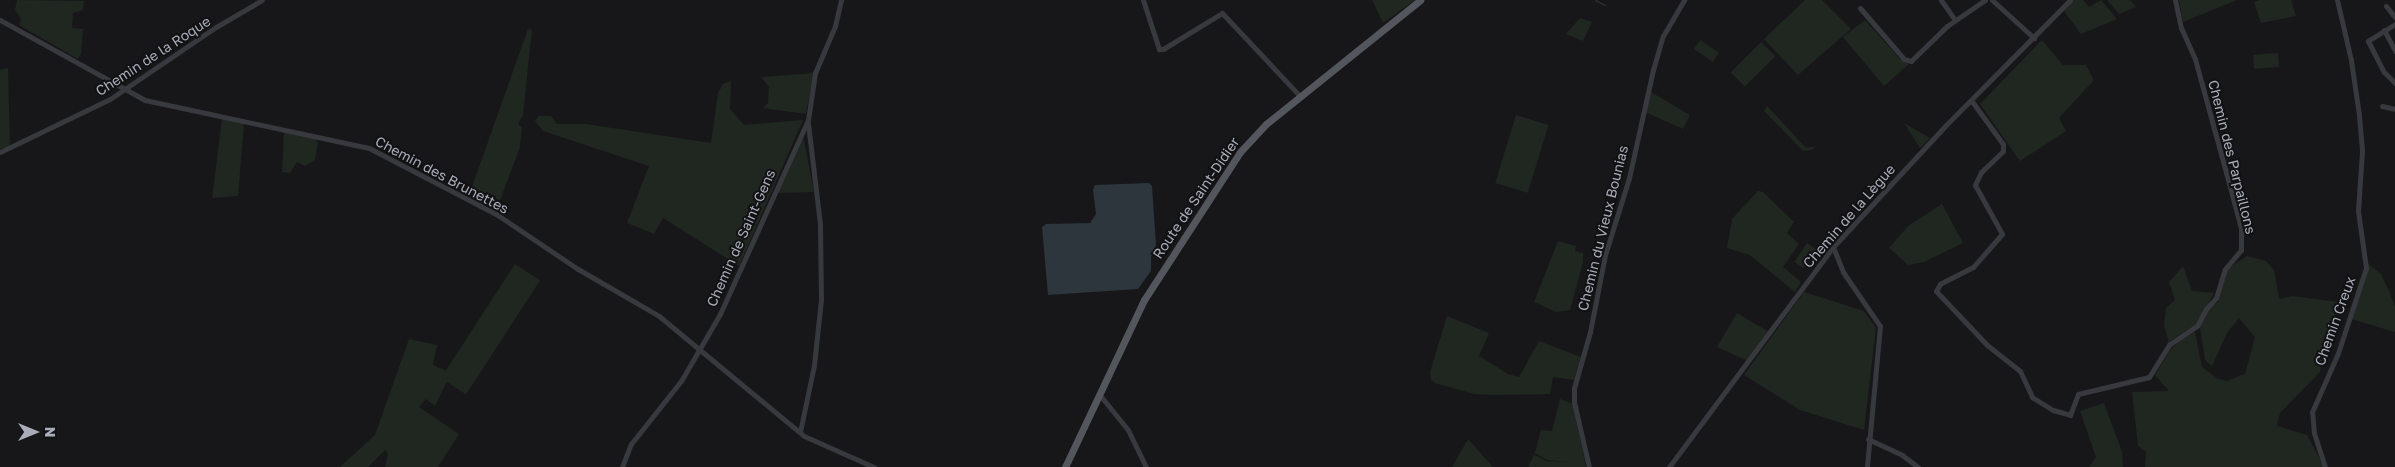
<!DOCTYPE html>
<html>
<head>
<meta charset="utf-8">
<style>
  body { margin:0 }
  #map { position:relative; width:2395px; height:467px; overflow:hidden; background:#171719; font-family:"Golos Text",sans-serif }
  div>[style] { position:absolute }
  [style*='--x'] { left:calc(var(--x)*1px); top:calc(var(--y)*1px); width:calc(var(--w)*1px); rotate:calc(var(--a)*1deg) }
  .green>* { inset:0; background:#1f2720; transform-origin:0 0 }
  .water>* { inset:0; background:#2d353d }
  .stream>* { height:1px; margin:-0.5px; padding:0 0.5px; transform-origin:0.5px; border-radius:0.5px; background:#2d353d }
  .minor>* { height:5px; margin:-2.5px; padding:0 2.5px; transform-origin:2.5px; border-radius:2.5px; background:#38393e }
  .major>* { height:7px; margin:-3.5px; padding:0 3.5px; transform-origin:3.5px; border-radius:3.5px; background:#54565d }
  span { translate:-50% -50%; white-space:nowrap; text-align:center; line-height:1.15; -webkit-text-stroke:4px #121214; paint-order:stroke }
  .street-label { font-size:14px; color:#a9adb9 }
  .north { position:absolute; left:10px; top:407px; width:50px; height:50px; -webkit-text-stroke:4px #121214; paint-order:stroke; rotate:90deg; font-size:14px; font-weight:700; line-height:20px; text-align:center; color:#a9adb9 }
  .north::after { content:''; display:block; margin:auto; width:18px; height:22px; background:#a9adb9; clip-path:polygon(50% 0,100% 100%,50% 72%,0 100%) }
</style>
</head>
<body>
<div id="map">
  <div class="green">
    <i style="clip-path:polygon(17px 0,84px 1px,83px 10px,73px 13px,72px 28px,83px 29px,81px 54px,78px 59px,19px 25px,21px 19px,15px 10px)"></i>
    <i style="clip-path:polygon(1372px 0,1415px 0,1383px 23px)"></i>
    <i style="clip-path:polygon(1805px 0,1822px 0,1851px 29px,1798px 75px,1764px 39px)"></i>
    <i style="clip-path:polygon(2073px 0,2083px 0,2089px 7px,2101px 0,2117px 19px,2081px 34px,2064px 11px)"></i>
    <i style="clip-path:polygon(2107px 0,2130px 0,2136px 7px,2119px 14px)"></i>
    <i style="clip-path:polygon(2179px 0,2237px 0,2183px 22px)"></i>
    <i style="clip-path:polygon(2259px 0,2291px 0,2296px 16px,2261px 23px,2254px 2px)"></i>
    <i style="clip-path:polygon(1580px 18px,1592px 22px,1583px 41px,1566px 34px)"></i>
    <i style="clip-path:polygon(1865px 20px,1900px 59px,1909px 64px,1884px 86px,1843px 37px)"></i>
    <i style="clip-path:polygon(528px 29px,532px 30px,523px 115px,518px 124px,522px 128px,520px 147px,496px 211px,468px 198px)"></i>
    <i style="left:1700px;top:40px;width:23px;height:11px;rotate:34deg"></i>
    <i style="clip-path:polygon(2042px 40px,2063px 65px,2086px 65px,2094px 80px,2059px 118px,2066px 131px,2020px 161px,1980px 104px)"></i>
    <i style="left:1761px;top:42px;width:20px;height:43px;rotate:45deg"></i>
    <i style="left:2278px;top:53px;width:14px;height:25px;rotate:86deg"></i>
    <i style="clip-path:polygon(8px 68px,10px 146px,0 149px,0 70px)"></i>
    <i style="clip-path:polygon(814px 73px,806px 114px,763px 108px,768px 103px,769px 87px,761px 77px)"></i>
    <i style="clip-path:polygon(731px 81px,730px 109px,744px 125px,803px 120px,739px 266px,663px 218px,654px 234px,627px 223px,649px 166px,543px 131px,535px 121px,539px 116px,551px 116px,557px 124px,586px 124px,711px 143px,718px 93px,723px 84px)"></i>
    <i style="clip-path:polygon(1651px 92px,1690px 115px,1683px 129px,1645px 112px)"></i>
    <i style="clip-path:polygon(1767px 106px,1806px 148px,1816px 146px,1811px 150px,1803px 151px,1764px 111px)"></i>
    <i style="left:1516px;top:115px;width:34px;height:71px;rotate:17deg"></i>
    <i style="clip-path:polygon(222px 119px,244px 123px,238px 196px,212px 198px)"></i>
    <i style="clip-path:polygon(1904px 123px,1930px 138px,1920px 148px)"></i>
    <i style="clip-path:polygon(284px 132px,312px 136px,318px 142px,315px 160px,305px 166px,297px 162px,290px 173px,282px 172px)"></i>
    <i style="clip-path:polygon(803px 135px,814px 192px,776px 193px)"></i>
    <i style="clip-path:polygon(1758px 191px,1763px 192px,1794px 222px,1787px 233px,1799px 244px,1783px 267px,1801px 282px,1795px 292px,1750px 255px,1727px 248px,1732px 219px)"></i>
    <i style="clip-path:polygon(1942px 204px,1963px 243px,1924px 262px,1908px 265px,1889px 248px,1908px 226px)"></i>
    <i style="clip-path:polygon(1558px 241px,1576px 246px,1575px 251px,1583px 253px,1583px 262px,1570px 310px,1556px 312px,1534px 302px)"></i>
    <i style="left:1807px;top:243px;width:11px;height:23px;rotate:34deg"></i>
    <i style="clip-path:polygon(2247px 256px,2266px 261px,2274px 270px,2279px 299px,2292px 296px,2338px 302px,2320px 372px,2280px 413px,2277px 426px,2307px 435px,2324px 467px,2145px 467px,2146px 452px,2138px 446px,2132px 392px,2169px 391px,2155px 375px,2170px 350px,2183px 338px,2195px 332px,2202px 367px,2217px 378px,2226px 381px,2245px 374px,2255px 337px,2239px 318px,2227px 333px,2212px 366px,2205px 360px,2200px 327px,2208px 309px,2218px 302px,2227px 269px)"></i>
    <i style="clip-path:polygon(2367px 263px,2381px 274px,2390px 293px,2395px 307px,2395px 332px,2351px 319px)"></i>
    <i style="left:515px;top:264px;width:30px;height:136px;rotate:33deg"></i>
    <i style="clip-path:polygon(2183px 266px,2192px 291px,2214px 293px,2198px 323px,2169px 342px,2164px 326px,2166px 308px,2175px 300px,2169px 282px)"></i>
    <i style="clip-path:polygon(1804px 292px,1864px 311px,1876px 328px,1864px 430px,1800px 410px,1744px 375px)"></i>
    <i style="clip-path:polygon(1737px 313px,1769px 332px,1748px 361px,1717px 347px)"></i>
    <i style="clip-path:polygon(1447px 316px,1489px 333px,1479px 356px,1508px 374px,1519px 377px,1539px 341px,1581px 357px,1574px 380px,1553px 377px,1550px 394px,1493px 395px,1474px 394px,1435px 383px,1431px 380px,1430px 372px)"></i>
    <i style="clip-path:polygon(409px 339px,437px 345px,433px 365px,451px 373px,435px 406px,426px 399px,419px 407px,459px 434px,438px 467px,385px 467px,388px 454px,385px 450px,368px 467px,340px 467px,375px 435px)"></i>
    <i style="clip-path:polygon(1560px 399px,1573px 404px,1586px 467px,1528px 467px,1534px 455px,1546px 461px,1568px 462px,1547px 460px,1535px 453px,1541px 430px,1552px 431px)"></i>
    <i style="clip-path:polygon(2104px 403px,2122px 452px,2123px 467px,2089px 467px,2096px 457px,2080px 411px)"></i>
    <i style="clip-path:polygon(1468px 439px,1493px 467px,1452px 467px)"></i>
  </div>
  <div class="water">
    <i style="clip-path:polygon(1149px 183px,1152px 186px,1156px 245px,1151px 257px,1151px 271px,1138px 289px,1048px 295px,1042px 227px,1046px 224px,1090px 223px,1096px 214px,1093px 190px,1095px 185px)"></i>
  </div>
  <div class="stream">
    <i style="--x:1595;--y:0;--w:11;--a:27"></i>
  </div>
  <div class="minor">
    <i style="--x:1143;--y:0;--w:52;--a:71.9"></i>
    <i style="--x:1159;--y:49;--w:4;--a:0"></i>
    <i style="--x:1163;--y:49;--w:69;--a:-31.4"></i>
    <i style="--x:1222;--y:13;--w:114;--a:46.8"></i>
    <i style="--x:1941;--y:0;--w:24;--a:55"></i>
    <i style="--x:1992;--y:0;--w:57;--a:42.1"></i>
    <i style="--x:2386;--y:6;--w:14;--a:51"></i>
    <i style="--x:1860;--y:8;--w:67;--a:49.2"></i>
    <i style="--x:1904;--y:59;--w:7;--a:16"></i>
    <i style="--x:1911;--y:61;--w:50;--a:-44.2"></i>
    <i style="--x:1947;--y:26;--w:46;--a:-34.4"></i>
    <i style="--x:0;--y:20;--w:166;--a:28.9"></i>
    <i style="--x:145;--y:100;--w:229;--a:12.1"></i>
    <i style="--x:369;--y:148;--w:143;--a:27.5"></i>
    <i style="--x:496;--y:214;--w:99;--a:33.9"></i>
    <i style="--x:578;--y:269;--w:94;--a:30.1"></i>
    <i style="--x:659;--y:316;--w:188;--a:39.6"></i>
    <i style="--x:804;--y:436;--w:77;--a:23.9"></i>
    <i style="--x:2395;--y:24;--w:32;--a:148"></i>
    <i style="--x:2368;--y:41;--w:35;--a:63"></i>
    <i style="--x:2384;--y:72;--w:16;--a:45"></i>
    <i style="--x:2384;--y:30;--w:24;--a:62"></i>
    <i style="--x:1971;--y:100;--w:54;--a:54"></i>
    <i style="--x:2003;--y:144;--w:7;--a:90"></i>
    <i style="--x:2003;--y:151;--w:30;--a:136"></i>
    <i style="--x:1981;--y:172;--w:14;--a:115"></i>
    <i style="--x:1975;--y:185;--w:56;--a:61.1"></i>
    <i style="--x:2002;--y:234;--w:44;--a:131.3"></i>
    <i style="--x:1973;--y:267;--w:37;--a:153"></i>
    <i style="--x:1940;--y:284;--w:8;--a:120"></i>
    <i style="--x:1936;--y:291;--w:74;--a:46.6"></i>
    <i style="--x:1987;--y:345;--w:42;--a:38.2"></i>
    <i style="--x:2020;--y:371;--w:29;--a:65"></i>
    <i style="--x:2032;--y:397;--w:25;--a:32"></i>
    <i style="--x:2053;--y:410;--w:18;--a:16"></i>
    <i style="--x:2070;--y:415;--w:22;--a:-69"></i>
    <i style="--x:2078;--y:394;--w:73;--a:-13.5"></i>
    <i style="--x:2149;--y:377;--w:39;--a:-58"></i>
    <i style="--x:2170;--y:344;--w:32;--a:-34"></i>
    <i style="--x:2197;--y:326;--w:19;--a:-62"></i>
    <i style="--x:2206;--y:309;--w:15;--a:-48"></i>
    <i style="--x:2216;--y:298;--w:30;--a:-73"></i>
    <i style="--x:2225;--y:269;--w:25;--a:-50"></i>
    <i style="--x:2241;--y:250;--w:22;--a:-90"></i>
    <i style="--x:2241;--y:228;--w:54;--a:-105.1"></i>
    <i style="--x:2227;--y:176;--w:121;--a:-105.3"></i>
    <i style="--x:2195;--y:59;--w:34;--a:-114"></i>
    <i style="--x:2181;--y:28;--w:29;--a:-102"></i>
    <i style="--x:2382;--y:106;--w:13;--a:13"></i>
    <i style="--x:0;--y:152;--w:122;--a:-25.7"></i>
    <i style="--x:110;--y:99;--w:128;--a:-34.2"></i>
    <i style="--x:216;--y:27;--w:53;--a:-30.4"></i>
    <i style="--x:1833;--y:247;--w:27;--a:68"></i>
    <i style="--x:1843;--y:272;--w:65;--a:55.6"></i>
    <i style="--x:1880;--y:326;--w:142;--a:95.3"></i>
    <i style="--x:1099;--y:394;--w:46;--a:51.1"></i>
    <i style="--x:1128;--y:430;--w:41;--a:64.1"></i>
    <i style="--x:800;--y:432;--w:68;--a:-78.2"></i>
    <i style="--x:814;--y:365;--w:65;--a:-83.9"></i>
    <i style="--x:821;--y:300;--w:76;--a:-90.8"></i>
    <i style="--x:820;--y:224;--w:102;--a:-96.8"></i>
    <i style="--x:1868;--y:439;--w:38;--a:25"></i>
    <i style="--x:1902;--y:455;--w:20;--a:37"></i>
    <i style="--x:622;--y:467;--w:25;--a:-69"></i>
    <i style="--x:631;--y:444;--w:80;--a:-51.6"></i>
    <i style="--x:681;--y:381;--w:78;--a:-59.8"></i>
    <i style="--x:720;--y:314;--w:213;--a:-65.6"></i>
    <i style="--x:808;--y:120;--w:48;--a:-81.5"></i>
    <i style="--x:815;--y:73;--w:51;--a:-66.9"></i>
    <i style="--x:835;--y:26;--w:27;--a:-77"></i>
    <i style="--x:1589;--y:467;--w:67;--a:-103"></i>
    <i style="--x:1574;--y:402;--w:14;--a:-90"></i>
    <i style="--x:1574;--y:388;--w:58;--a:-74.1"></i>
    <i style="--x:1590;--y:332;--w:78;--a:-79"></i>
    <i style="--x:1605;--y:255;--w:81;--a:-72.7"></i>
    <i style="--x:1629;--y:178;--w:111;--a:-77.5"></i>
    <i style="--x:1653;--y:70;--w:35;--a:-74"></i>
    <i style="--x:1663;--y:36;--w:42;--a:-59.7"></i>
    <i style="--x:1669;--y:467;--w:274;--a:-53.3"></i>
    <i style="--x:1833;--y:247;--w:166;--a:-47.2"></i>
    <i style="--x:1946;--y:125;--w:176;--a:-45.2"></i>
    <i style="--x:2325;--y:467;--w:36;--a:-108"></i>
    <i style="--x:2314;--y:433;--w:21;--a:-95"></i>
    <i style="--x:2312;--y:412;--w:64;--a:-66.2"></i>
    <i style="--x:2338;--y:353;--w:89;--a:-71.8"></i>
    <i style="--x:2366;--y:268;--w:58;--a:-98"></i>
    <i style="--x:2358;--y:211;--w:61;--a:-86.2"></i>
    <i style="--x:2362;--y:150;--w:35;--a:-95"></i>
    <i style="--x:2359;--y:115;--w:56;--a:-98.3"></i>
    <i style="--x:2351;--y:60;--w:62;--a:-103.1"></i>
  </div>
  <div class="major">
    <i style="--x:1065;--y:467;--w:185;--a:-64.7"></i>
    <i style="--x:1144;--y:300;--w:176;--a:-57"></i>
    <i style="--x:1240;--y:152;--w:38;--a:-47"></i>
    <i style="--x:1266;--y:124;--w:198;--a:-38.8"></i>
  </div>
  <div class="street-label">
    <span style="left:153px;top:56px;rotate:-33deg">Chemin de la Roque</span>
    <span style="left:2232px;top:157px;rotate:76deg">Chemin des Parpaillons</span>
    <span style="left:442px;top:175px;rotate:28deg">Chemin des Brunettes</span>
    <span style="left:1196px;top:198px;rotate:-56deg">Route de Saint-Didier</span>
    <span style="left:1849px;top:216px;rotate:-49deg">Chemin de la Lègue</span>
    <span style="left:1603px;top:228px;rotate:-76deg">Chemin du Vieux Bounias</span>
    <span style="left:741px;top:238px;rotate:-66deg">Chemin de Saint-Gens</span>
    <span style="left:2335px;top:321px;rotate:-70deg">Chemin Creux</span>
  </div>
  <div class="north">N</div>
</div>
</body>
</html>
